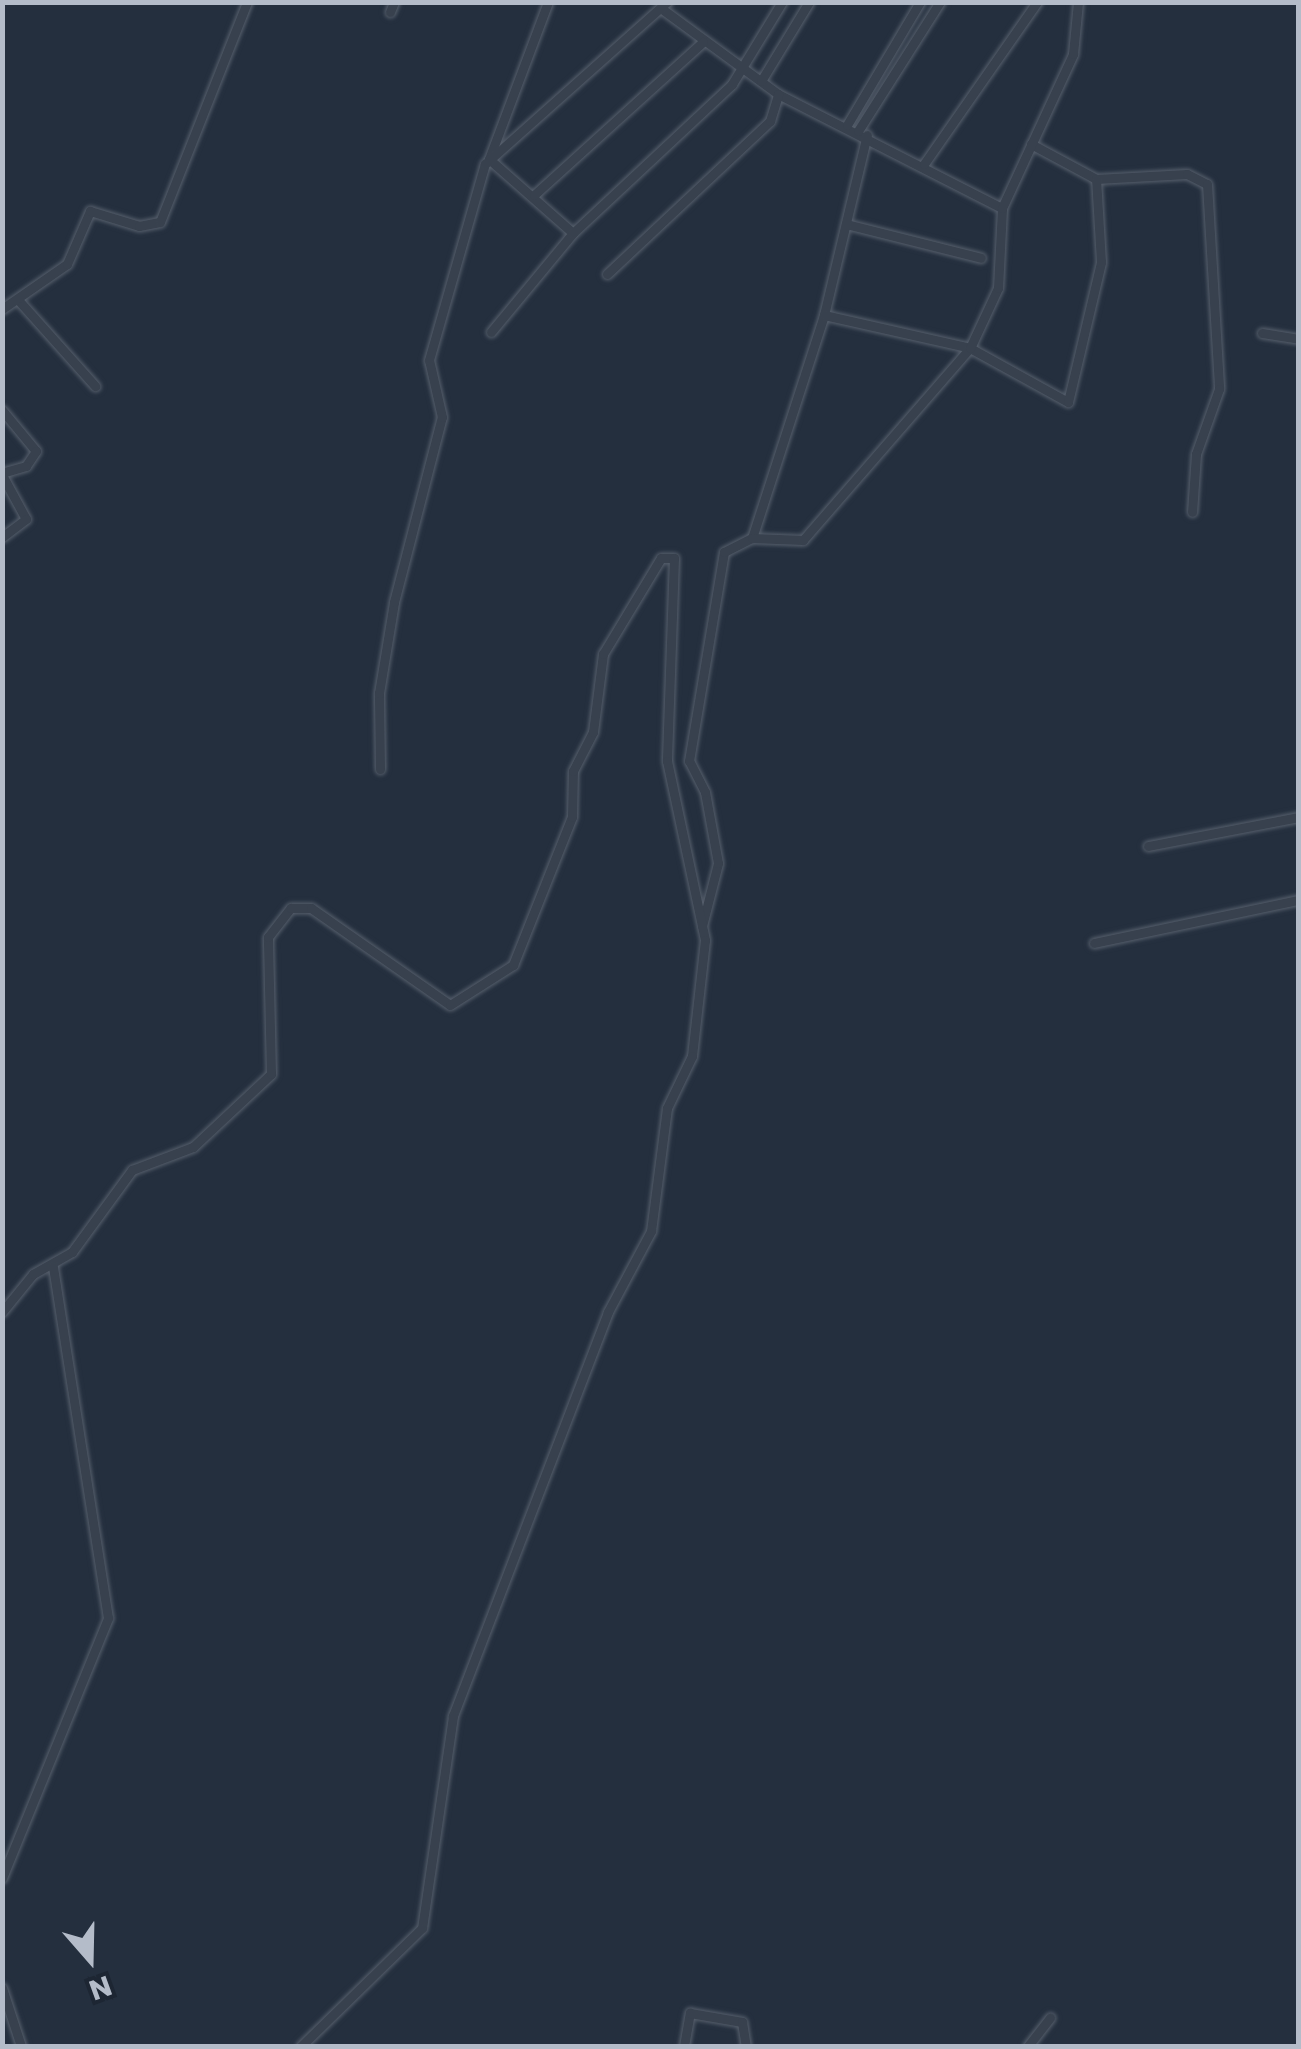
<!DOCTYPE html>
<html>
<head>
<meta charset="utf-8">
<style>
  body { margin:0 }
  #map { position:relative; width:1301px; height:2049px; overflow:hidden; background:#242f3e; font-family:Poppins,sans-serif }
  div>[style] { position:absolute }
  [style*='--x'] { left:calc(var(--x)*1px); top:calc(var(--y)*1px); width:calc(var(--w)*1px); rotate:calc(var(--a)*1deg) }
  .roads { filter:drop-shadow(0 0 2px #565f6c) drop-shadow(0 0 2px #565f6c) }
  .minor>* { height:9px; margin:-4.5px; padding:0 4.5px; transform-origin:4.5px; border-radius:4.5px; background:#38414e }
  span { translate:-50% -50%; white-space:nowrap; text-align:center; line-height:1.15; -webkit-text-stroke:8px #1d2633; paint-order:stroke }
  .frame { position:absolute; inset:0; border:5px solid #b4bcc9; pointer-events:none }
  .north { position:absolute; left:40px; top:1909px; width:100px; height:100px; -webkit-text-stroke:8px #1d2633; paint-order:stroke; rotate:160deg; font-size:28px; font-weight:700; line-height:40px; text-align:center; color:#b4bcc9 }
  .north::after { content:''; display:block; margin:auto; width:35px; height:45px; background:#b4bcc9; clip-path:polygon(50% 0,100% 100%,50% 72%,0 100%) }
</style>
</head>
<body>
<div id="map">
  <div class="roads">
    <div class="minor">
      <i style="--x:548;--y:2;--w:168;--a:110.6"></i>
      <i style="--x:489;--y:159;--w:112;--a:41.4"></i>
      <i style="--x:662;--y:9;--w:144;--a:36.2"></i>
      <i style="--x:778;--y:94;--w:251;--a:27"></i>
      <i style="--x:390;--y:12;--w:11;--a:-68"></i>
      <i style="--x:761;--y:81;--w:92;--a:-58.7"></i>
      <i style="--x:847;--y:125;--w:143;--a:-59.3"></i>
      <i style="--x:858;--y:131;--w:153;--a:-57.6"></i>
      <i style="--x:1031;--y:144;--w:74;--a:28.3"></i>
      <i style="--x:1096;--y:179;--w:91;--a:-3.1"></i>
      <i style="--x:1187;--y:174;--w:22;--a:27"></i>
      <i style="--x:1207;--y:184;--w:205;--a:86.6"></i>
      <i style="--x:1219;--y:389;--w:69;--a:109.5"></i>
      <i style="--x:1196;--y:454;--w:58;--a:93.9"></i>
      <i style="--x:924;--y:164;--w:198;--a:-55.1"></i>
      <i style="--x:534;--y:195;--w:228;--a:-42.2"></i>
      <i style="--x:846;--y:224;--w:139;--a:14.1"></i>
      <i style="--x:607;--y:274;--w:224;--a:-43.2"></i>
      <i style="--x:770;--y:121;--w:28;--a:-73"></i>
      <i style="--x:20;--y:302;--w:113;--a:48.2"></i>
      <i style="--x:2;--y:309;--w:79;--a:-34.7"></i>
      <i style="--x:67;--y:264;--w:58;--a:-66.5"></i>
      <i style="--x:90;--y:211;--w:51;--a:17"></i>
      <i style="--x:139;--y:226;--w:21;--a:-11"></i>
      <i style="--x:160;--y:222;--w:237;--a:-68.4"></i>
      <i style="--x:824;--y:315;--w:185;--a:-76.6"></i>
      <i style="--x:491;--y:332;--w:129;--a:-50.4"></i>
      <i style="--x:573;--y:233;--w:218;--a:-43.1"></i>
      <i style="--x:732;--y:84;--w:96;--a:-58.6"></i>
      <i style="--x:1262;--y:333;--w:36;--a:9"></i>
      <i style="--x:2;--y:410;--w:53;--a:50.3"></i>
      <i style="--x:36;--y:451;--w:18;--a:124"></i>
      <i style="--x:26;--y:466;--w:25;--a:164"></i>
      <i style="--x:2;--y:475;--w:50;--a:61.4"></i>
      <i style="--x:26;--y:519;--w:30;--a:143"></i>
      <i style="--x:752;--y:538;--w:234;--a:-72.1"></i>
      <i style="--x:824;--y:315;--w:150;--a:12.7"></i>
      <i style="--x:970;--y:348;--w:112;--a:28.9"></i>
      <i style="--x:1068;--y:402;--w:144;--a:-76.7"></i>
      <i style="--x:1101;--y:262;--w:83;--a:-93.4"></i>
      <i style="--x:380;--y:769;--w:76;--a:-90.8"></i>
      <i style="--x:379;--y:693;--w:92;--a:-80.6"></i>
      <i style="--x:394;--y:602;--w:191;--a:-75.5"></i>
      <i style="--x:442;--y:417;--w:58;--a:-102.8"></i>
      <i style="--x:429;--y:360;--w:204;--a:-74.1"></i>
      <i style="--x:485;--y:164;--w:244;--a:-41.7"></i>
      <i style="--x:1148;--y:846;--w:153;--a:-10.9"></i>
      <i style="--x:702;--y:926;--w:65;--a:-75.7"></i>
      <i style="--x:718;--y:863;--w:72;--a:-100.4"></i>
      <i style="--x:705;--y:792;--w:35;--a:-117"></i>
      <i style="--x:689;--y:761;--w:212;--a:-80.5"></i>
      <i style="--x:724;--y:552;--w:31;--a:-27"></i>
      <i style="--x:752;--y:538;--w:51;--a:2.2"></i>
      <i style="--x:803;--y:540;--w:254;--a:-49"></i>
      <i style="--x:970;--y:348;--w:66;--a:-65"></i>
      <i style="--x:998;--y:288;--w:80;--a:-87.1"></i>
      <i style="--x:1002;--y:208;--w:170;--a:-65.2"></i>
      <i style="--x:1073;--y:54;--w:52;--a:-84.5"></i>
      <i style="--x:1094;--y:943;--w:208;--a:-11.9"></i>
      <i style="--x:2;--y:1312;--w:49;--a:-50.8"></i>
      <i style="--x:33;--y:1274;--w:45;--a:-29.4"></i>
      <i style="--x:72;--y:1252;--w:102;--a:-53.8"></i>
      <i style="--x:132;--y:1170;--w:65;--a:-20.7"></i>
      <i style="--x:193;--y:1147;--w:107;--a:-43.1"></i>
      <i style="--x:271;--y:1074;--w:137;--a:-91.3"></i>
      <i style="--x:268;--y:937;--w:37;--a:-52"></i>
      <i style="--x:291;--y:908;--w:20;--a:0"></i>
      <i style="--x:311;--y:908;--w:169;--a:34.9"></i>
      <i style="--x:450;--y:1005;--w:75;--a:-32.4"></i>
      <i style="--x:513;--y:965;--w:159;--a:-68.3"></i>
      <i style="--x:572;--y:817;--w:46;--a:-88.8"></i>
      <i style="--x:573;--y:771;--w:44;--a:-62.9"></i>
      <i style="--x:593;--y:732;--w:79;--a:-82.7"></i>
      <i style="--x:603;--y:654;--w:112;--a:-58.9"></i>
      <i style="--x:661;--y:558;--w:13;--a:0"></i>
      <i style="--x:674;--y:558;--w:203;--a:92"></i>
      <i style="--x:667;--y:761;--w:183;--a:78"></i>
      <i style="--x:705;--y:940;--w:117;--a:96.4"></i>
      <i style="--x:692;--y:1056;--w:58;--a:115.7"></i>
      <i style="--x:667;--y:1108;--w:124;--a:97.4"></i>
      <i style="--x:651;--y:1231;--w:92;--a:118"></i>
      <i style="--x:608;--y:1312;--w:433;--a:111"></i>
      <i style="--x:453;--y:1716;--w:214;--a:98.3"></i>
      <i style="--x:422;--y:1928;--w:169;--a:135.7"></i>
      <i style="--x:2;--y:1878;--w:281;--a:-67.8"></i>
      <i style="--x:108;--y:1618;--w:356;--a:-98.9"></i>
      <i style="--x:2;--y:1988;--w:61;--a:71.9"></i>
      <i style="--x:684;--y:2046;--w:34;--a:-80"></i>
      <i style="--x:690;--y:2013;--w:53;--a:9.8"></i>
      <i style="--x:742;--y:2022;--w:24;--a:81"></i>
      <i style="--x:1028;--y:2046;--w:36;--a:-52"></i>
    </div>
  </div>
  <div class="frame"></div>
  <div class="north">N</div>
</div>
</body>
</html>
